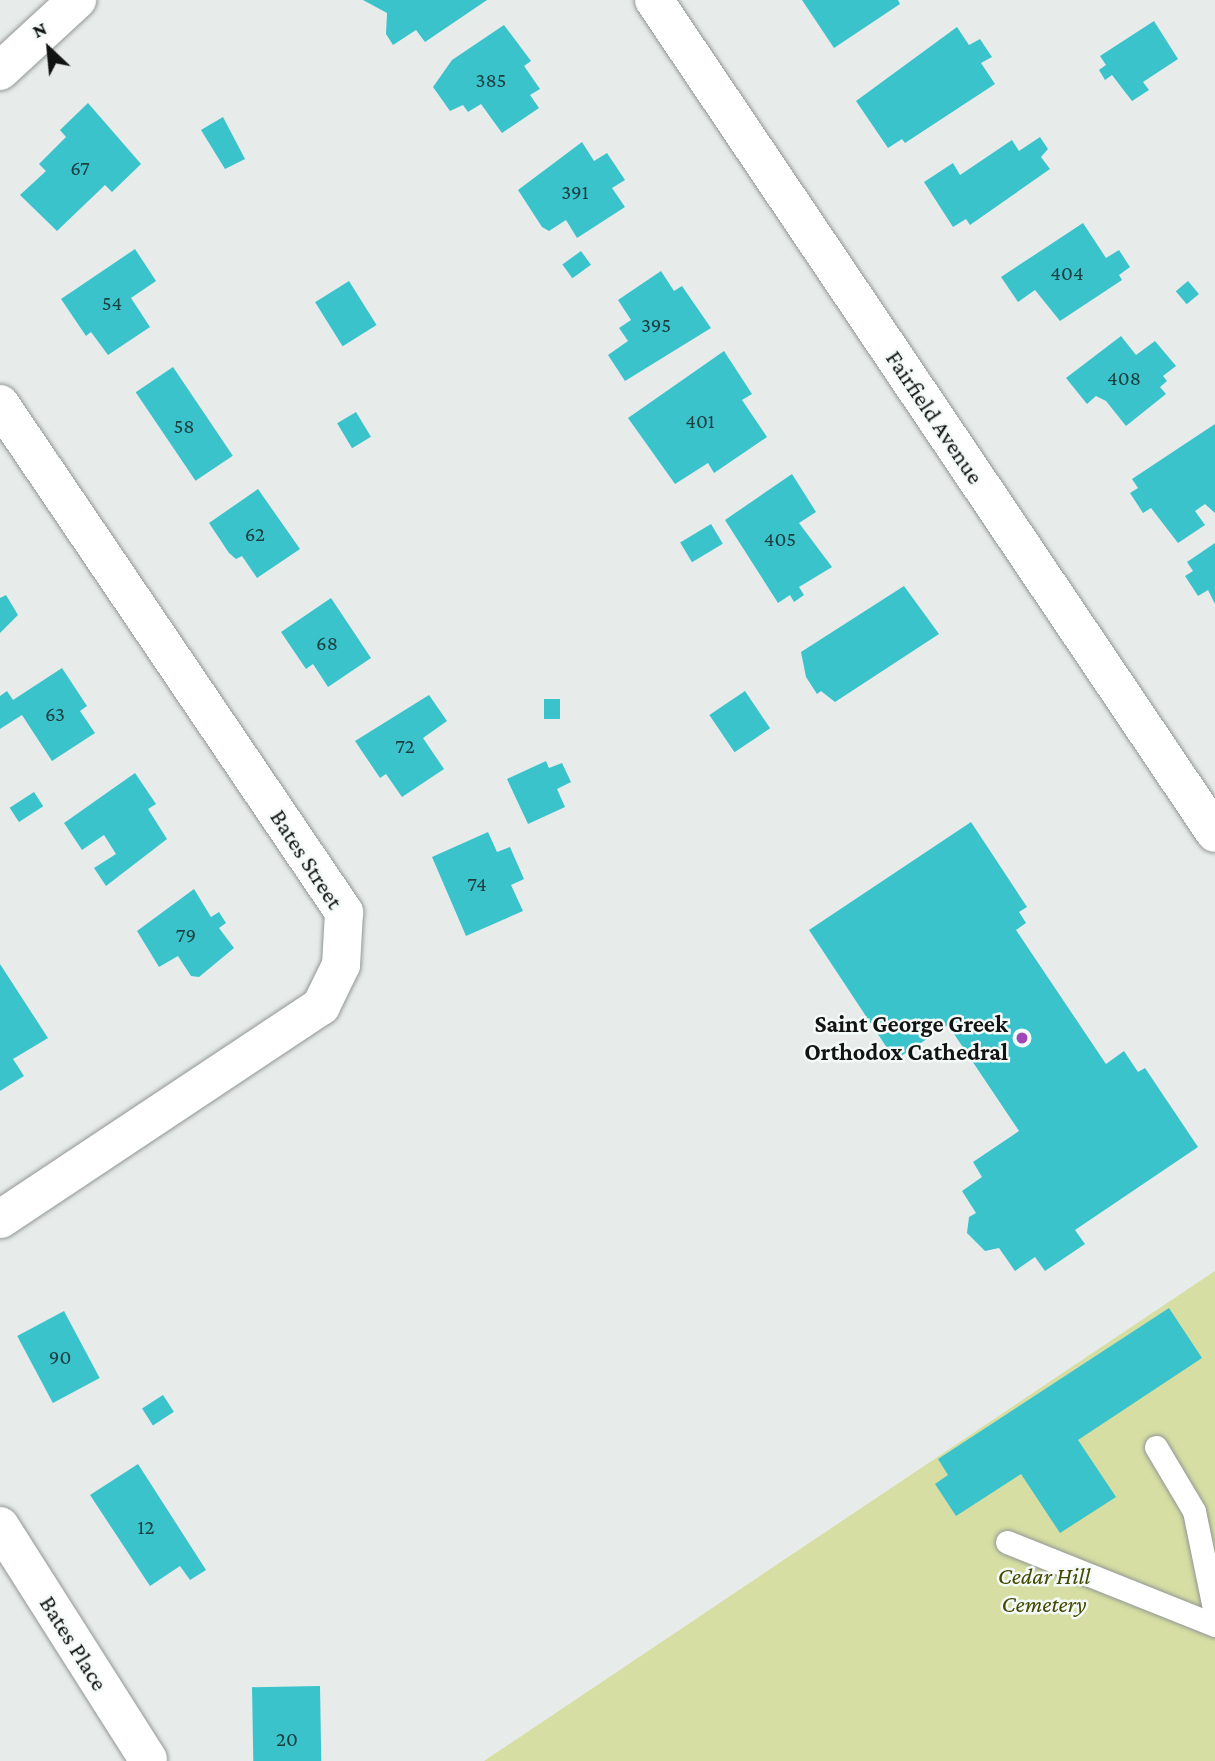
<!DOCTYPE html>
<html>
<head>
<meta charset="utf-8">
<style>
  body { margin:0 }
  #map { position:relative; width:1215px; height:1761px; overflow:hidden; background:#e7ecea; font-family:"Crimson Pro",serif }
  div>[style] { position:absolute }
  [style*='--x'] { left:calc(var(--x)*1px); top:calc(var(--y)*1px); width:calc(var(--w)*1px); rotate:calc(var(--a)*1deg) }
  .green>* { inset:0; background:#d6dea3 }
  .building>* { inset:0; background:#3bc3cc; transform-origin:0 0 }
  .roads { filter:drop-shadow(0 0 2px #919694) drop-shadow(0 0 2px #919694) }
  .service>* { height:23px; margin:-11.5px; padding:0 11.5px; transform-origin:11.5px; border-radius:11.5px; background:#fff }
  .minor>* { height:38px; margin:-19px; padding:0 19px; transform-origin:19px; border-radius:19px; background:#fff }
  .secondary>* { height:38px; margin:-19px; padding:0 19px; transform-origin:19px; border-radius:19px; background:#fff }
  .dots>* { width:19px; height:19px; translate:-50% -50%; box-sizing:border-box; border:4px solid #f4faf8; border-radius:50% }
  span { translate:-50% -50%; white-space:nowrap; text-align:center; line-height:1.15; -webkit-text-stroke:5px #f4faf8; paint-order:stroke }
  .number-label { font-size:21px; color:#1c4041 }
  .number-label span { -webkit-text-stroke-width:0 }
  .street-label { font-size:24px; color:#121413 }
  .poi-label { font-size:24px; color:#121413; font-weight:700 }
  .right { translate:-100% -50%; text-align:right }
  .park-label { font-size:24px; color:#444801; font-style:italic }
  .north { position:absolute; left:14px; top:14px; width:70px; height:70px; -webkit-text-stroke:5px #f4faf8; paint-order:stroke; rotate:334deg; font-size:19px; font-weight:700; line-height:28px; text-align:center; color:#121413 }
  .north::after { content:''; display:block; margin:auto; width:24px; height:32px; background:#121413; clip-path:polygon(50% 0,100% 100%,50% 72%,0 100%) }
</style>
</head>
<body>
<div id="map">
  <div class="green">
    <i style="clip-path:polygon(1215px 1271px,1215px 1761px,484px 1761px,1194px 1285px)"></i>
  </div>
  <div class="building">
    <i style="clip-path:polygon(363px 0,487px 0,425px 42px,416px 30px,393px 45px,386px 34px,387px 13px)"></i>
    <i style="clip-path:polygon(802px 0,898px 0,900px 4px,834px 48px)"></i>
    <i style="clip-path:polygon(1154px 21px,1178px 59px,1143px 82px,1149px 90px,1132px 101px,1112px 75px,1105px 80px,1099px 70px,1106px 65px,1100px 56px)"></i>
    <i style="clip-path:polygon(504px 25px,531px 61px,524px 66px,540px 89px,530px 95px,539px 108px,502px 133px,481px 104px,468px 112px,463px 105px,450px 111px,433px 87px,452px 60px)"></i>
    <i style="clip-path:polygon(957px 27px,969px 45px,980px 39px,992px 57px,981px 63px,995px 84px,905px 143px,902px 139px,888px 148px,856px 101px)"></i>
    <i style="clip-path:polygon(88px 103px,141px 164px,112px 192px,105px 185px,57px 231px,20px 195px,46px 171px,39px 164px,66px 137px,60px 130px)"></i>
    <i style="clip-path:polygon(223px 117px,245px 159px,225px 169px,201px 130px)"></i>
    <i style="clip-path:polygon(1040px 137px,1048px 149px,1041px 157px,1050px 169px,970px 225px,966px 219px,953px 227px,924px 182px,953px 163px,960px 175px,1012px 140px,1019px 151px)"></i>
    <i style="clip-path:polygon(582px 142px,594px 161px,607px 153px,625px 180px,612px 188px,625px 207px,577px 238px,566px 220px,549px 231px,542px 227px,518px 190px)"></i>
    <i style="clip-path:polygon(1083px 223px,1106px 258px,1119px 250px,1130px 267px,1119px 275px,1122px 280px,1060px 321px,1035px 290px,1018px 302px,1001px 277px)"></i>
    <i style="clip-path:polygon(135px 249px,156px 281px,131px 298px,150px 327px,108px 355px,91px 332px,86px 336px,61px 299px)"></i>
    <i style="left:581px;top:251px;width:17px;height:23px;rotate:54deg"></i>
    <i style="clip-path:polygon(661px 271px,674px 291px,682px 286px,711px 328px,625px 381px,608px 355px,628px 341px,619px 328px,631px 320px,618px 300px)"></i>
    <i style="left:349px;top:281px;width:52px;height:40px;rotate:58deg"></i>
    <i style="left:1188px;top:281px;width:17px;height:16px;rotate:50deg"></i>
    <i style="clip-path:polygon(1121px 336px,1136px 355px,1155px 341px,1176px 366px,1163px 376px,1167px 381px,1160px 387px,1166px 394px,1126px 426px,1106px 401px,1096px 396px,1087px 404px,1066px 378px)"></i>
    <i style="clip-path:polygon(724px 351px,752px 394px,742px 400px,767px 437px,714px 473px,708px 463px,675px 484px,628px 418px)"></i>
    <i style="left:173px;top:367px;width:107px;height:45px;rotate:56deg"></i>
    <i style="left:356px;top:412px;width:29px;height:22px;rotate:59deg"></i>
    <i style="clip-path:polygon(1215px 424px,1215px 513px,1205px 504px,1195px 511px,1205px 525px,1178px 543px,1151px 508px,1143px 513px,1130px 493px,1138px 488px,1132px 479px)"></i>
    <i style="clip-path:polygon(792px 474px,816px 512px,799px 523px,832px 567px,799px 587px,804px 595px,794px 602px,790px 595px,778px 603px,725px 520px)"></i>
    <i style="clip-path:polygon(258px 489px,300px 549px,257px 578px,242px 556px,236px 559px,229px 553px,209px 523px)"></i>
    <i style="left:711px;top:524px;width:23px;height:36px;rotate:59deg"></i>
    <i style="clip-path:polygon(1215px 543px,1215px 604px,1208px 590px,1198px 596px,1185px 576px,1193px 571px,1187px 562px)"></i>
    <i style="clip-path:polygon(904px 586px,939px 634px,835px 702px,821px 691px,817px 694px,806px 677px,801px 652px)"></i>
    <i style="clip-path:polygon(6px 595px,18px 615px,0 633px,0 598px)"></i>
    <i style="clip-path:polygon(331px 598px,371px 658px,328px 687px,313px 664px,306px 669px,281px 632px)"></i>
    <i style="clip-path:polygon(62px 668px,87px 706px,80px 711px,95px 733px,52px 761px,22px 715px,0 729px,0 696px,7px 691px,13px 700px)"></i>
    <i style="left:745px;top:691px;width:45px;height:43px;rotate:56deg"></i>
    <i style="clip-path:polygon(429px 695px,447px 721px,423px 738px,444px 769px,402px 797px,386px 774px,380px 778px,355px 741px)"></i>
    <i style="left:544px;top:699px;width:16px;height:20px"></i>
    <i style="clip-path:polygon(546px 761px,549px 768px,562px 763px,571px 782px,557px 789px,565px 807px,528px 824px,507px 779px)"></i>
    <i style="clip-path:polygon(135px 773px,156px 804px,148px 809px,167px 839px,106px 886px,94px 868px,116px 854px,104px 835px,82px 850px,64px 823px)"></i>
    <i style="left:34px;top:792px;width:17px;height:29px;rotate:57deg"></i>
    <i style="clip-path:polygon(971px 822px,1027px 907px,1019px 912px,1026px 923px,1016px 930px,1106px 1064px,1124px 1051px,1138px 1072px,1145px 1068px,1198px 1147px,1075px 1230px,1085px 1244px,1045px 1271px,1035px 1257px,1015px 1271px,999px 1248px,985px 1251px,967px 1233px,969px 1217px,976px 1213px,962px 1191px,982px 1177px,973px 1162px,1019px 1131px,948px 1025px,895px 1060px,809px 930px)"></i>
    <i style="clip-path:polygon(488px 832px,497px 852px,510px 847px,524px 879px,511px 885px,523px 911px,466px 936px,432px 857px)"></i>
    <i style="clip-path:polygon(194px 889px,211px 917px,219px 912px,226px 923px,219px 928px,234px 948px,199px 977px,191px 976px,178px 956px,159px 967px,137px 931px)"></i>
    <i style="clip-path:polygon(0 964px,48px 1038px,13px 1059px,24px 1076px,0 1091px)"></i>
    <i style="clip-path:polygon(1169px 1308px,1202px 1358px,1078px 1440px,1116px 1497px,1060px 1533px,1021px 1474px,956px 1516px,935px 1484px,948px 1475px,938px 1459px)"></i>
    <i style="left:64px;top:1311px;width:76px;height:53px;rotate:62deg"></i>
    <i style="left:163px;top:1395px;width:20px;height:25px;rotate:57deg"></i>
    <i style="clip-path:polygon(138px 1464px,206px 1570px,190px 1580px,180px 1566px,150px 1586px,90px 1495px)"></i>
    <i style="left:320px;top:1686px;width:75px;height:68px;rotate:89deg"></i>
  </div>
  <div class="roads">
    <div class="service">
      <i style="--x:1156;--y:1447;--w:74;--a:59.3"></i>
      <i style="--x:1194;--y:1511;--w:104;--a:78.4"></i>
      <i style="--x:1007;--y:1542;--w:224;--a:21.8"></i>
    </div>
    <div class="minor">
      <i style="--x:0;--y:71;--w:105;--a:-42.7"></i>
      <i style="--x:0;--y:404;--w:614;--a:55.9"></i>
      <i style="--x:344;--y:912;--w:53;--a:93.2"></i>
      <i style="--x:341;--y:965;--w:46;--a:116"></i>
      <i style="--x:321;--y:1006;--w:385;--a:146.4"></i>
      <i style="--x:0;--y:1526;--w:276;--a:57.6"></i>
    </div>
    <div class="secondary">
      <i style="--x:654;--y:0;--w:1004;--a:56.04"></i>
    </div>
  </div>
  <div class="dots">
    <i style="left:1022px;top:1038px;background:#9f48b4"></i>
  </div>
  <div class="number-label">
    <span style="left:491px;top:80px">385</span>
    <span style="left:80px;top:168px">67</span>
    <span style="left:575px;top:192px">391</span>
    <span style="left:1067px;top:273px">404</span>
    <span style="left:112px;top:303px">54</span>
    <span style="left:656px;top:325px">395</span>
    <span style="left:1124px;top:378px">408</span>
    <span style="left:700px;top:421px">401</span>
    <span style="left:184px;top:426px">58</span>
    <span style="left:255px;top:534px">62</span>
    <span style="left:780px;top:539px">405</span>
    <span style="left:327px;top:643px">68</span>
    <span style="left:55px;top:714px">63</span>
    <span style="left:405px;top:746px">72</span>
    <span style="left:477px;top:884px">74</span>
    <span style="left:186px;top:935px">79</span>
    <span style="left:60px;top:1357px">90</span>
    <span style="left:146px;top:1527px">12</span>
    <span style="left:287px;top:1739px">20</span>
  </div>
  <div class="street-label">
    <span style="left:935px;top:417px;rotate:56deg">Fairfield Avenue</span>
    <span style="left:307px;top:859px;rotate:57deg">Bates Street</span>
    <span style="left:74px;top:1643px;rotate:58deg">Bates Place</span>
  </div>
  <div class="poi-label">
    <span class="right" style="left:1008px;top:1038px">Saint George Greek<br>Orthodox Cathedral</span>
  </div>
  <div class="park-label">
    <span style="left:1044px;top:1590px">Cedar Hill<br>Cemetery</span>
  </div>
  <div class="north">N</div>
</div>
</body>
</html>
